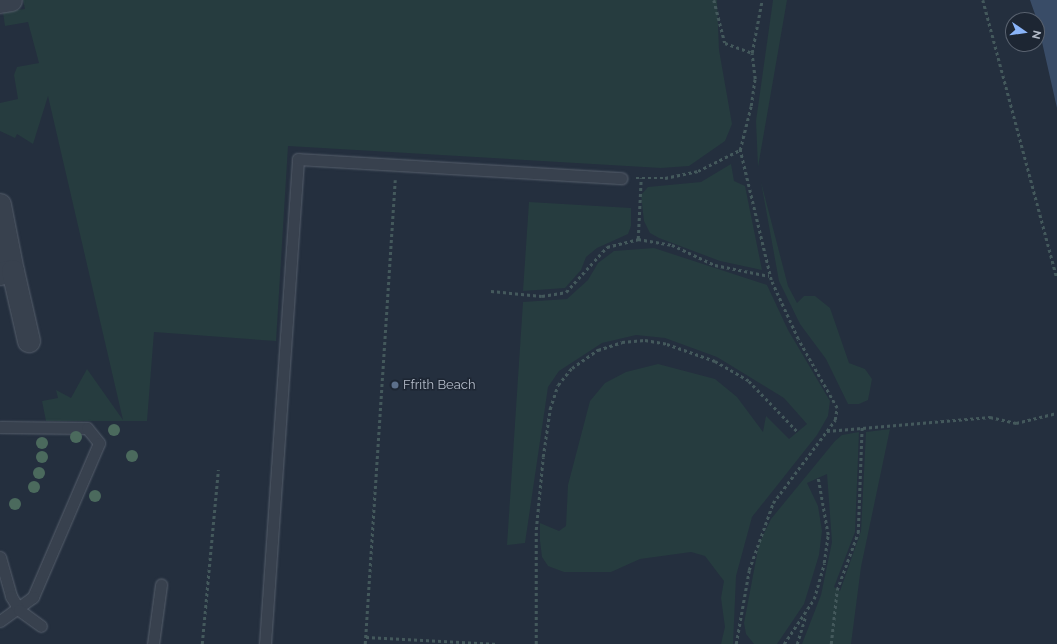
<!DOCTYPE html>
<html>
<head>
<meta charset="utf-8">
<style>
  body { margin:0 }
  #map { position:relative; width:1057px; height:644px; overflow:hidden; background:#242f3e; font-family:Raleway,sans-serif }
  div>[style] { position:absolute }
  [style*='--x'] { left:calc(var(--x)*1px); top:calc(var(--y)*1px); width:calc(var(--w)*1px); rotate:calc(var(--a)*1deg) }
  .green>* { inset:0; background:#263c3f }
  .water>* { inset:0; background:#394c67 }
  .path>* { height:2.5px; margin-top:-1.25px; transform-origin:0; background:repeating-linear-gradient(90deg,#44595c 0 3px,transparent 0 6px) }
  .roads { filter:drop-shadow(0 0 1px #565f6c) drop-shadow(0 0 1px #565f6c) }
  .lane>* { height:11px; margin:-5.5px; padding:0 5.5px; transform-origin:5.5px; border-radius:5.5px; background:#38414e }
  .street>* { height:22px; margin:-11px; padding:0 11px; transform-origin:11px; border-radius:11px; background:#38414e }
  .trees>* { width:12px; height:12px; margin:-6px; border-radius:50%; background:#4b6a5d }
  .dots>* { width:11px; height:11px; translate:-50% -50%; box-sizing:border-box; border:2px solid #1d2633; border-radius:50% }
  span { translate:-50% -50%; white-space:nowrap; text-align:center; line-height:1.15; -webkit-text-stroke:3px #1d2633; paint-order:stroke }
  .poi-label { font-size:13px; color:#b4bcc9 }
  .left { translate:0 -50%; text-align:left }
  .north { position:absolute; left:1005px; top:12px; width:40px; height:40px; box-sizing:border-box; background:#1d2633; border:1px solid #59626f; border-radius:50%; rotate:103deg; font-size:11px; font-weight:700; line-height:16px; text-align:center; color:#b4bcc9 }
  .north::after { content:''; display:block; margin:auto; width:14px; height:18px; background:#8ab4f8; clip-path:polygon(50% 0,100% 100%,50% 72%,0 100%) }
</style>
</head>
<body>
<div id="map">
  <div class="green">
    <i style="clip-path:polygon(23px 0,717px 0,719px 50px,732px 124px,725px 141px,689px 166px,661px 168px,288px 146px,276px 341px,154px 332px,147px 421px,46px 421px,42px 401px,58px 398px,56px 390px,71px 398px,87px 369px,123px 420px,48px 96px,33px 144px,17px 134px,15px 138px,0 131px,0 103px,18px 99px,14px 75px,17px 67px,39px 63px,28px 22px,5px 26px,3px 12px,25px 9px)"></i>
    <i style="clip-path:polygon(773px 0,787px 0,758px 167px,756px 121px)"></i>
    <i style="clip-path:polygon(731px 164px,734px 181px,745px 186px,762px 270px,720px 261px,659px 238px,650px 233px,644px 221px,641px 195px,648px 187px,701px 182px)"></i>
    <i style="clip-path:polygon(761px 182px,788px 286px,797px 303px,804px 296px,815px 296px,830px 308px,849px 363px,865px 369px,872px 379px,868px 400px,859px 404px,848px 404px,826px 359px,800px 324px,779px 281px)"></i>
    <i style="clip-path:polygon(529px 202px,631px 208px,631px 226px,628px 234px,597px 248px,586px 257px,581px 270px,565px 288px,523px 291px)"></i>
    <i style="clip-path:polygon(654px 248px,767px 285px,788px 330px,830px 401px,828px 416px,817px 435px,752px 517px,736px 576px,733px 644px,721px 644px,725px 627px,721px 598px,724px 581px,705px 556px,691px 552px,640px 559px,611px 572px,564px 572px,548px 566px,542px 557px,540px 541px,540px 523px,559px 531px,566px 526px,568px 485px,590px 401px,605px 383px,626px 372px,658px 364px,715px 379px,737px 397px,763px 432px,766px 416px,789px 439px,807px 424px,784px 398px,717px 357px,665px 338px,636px 335px,602px 343px,559px 371px,548px 387px,525px 543px,507px 545px,523px 302px,567px 299px,588px 280px,598px 263px,614px 251px)"></i>
    <i style="clip-path:polygon(890px 429px,861px 567px,851px 644px,802px 644px,821px 595px,832px 542px,827px 474px,807px 483px,818px 506px,822px 531px,819px 555px,804px 604px,777px 644px,754px 644px,746px 634px,744px 623px,759px 544px,771px 519px,835px 441px,842px 435px,859px 432px,855px 532px,834px 587px,840px 591px,861px 531px,866px 432px)"></i>
  </div>
  <div class="water">
    <i style="clip-path:polygon(1030px 0,1057px 0,1057px 108px,1037px 20px)"></i>
  </div>
  <div class="path">
    <i style="--x:714;--y:0;--w:44;--a:75.7"></i>
    <i style="--x:725;--y:43;--w:29;--a:20"></i>
    <i style="--x:983;--y:0;--w:288;--a:75.1"></i>
    <i style="--x:636;--y:178;--w:29;--a:0"></i>
    <i style="--x:665;--y:178;--w:34;--a:-12"></i>
    <i style="--x:698;--y:171;--w:47;--a:-26.6"></i>
    <i style="--x:638;--y:239;--w:61;--a:-87.2"></i>
    <i style="--x:491;--y:291;--w:51;--a:5.6"></i>
    <i style="--x:542;--y:296;--w:24;--a:-9"></i>
    <i style="--x:566;--y:292;--w:61;--a:-47.7"></i>
    <i style="--x:607;--y:247;--w:32;--a:-14"></i>
    <i style="--x:638;--y:239;--w:35;--a:10"></i>
    <i style="--x:672;--y:245;--w:47;--a:24.9"></i>
    <i style="--x:715;--y:265;--w:55;--a:11.5"></i>
    <i style="--x:827;--y:431;--w:164;--a:-4.9"></i>
    <i style="--x:990;--y:417;--w:27;--a:13"></i>
    <i style="--x:1016;--y:423;--w:42;--a:-13.7"></i>
    <i style="--x:366;--y:637;--w:132;--a:3"></i>
    <i style="--x:202;--y:644;--w:175;--a:-84.7"></i>
    <i style="--x:365;--y:644;--w:465;--a:-86.3"></i>
    <i style="--x:536;--y:644;--w:114;--a:-90"></i>
    <i style="--x:536;--y:530;--w:73;--a:-84.5"></i>
    <i style="--x:543;--y:457;--w:49;--a:-81.7"></i>
    <i style="--x:550;--y:409;--w:25;--a:-72"></i>
    <i style="--x:558;--y:385;--w:22;--a:-51"></i>
    <i style="--x:572;--y:368;--w:32;--a:-35"></i>
    <i style="--x:598;--y:350;--w:25;--a:-18"></i>
    <i style="--x:622;--y:342;--w:23;--a:-5"></i>
    <i style="--x:645;--y:340;--w:22;--a:10"></i>
    <i style="--x:667;--y:344;--w:51;--a:19.5"></i>
    <i style="--x:715;--y:361;--w:39;--a:30"></i>
    <i style="--x:749;--y:381;--w:69;--a:46.2"></i>
    <i style="--x:736;--y:644;--w:75;--a:-80"></i>
    <i style="--x:749;--y:570;--w:71;--a:-70.3"></i>
    <i style="--x:773;--y:503;--w:104;--a:-53.2"></i>
    <i style="--x:835;--y:420;--w:12;--a:-81"></i>
    <i style="--x:837;--y:408;--w:79;--a:-119.5"></i>
    <i style="--x:798;--y:339;--w:65;--a:-114.6"></i>
    <i style="--x:771;--y:280;--w:134;--a:-103.4"></i>
    <i style="--x:740;--y:150;--w:45;--a:-76"></i>
    <i style="--x:751;--y:106;--w:27;--a:-82"></i>
    <i style="--x:755;--y:79;--w:26;--a:-97"></i>
    <i style="--x:752;--y:53;--w:54;--a:-79.3"></i>
    <i style="--x:784;--y:644;--w:54;--a:-56.3"></i>
    <i style="--x:814;--y:599;--w:37;--a:-74"></i>
    <i style="--x:824;--y:563;--w:28;--a:-82"></i>
    <i style="--x:828;--y:535;--w:58;--a:-100"></i>
    <i style="--x:797;--y:644;--w:30;--a:-73"></i>
    <i style="--x:831;--y:644;--w:54;--a:-83.7"></i>
    <i style="--x:837;--y:590;--w:61;--a:-69.8"></i>
    <i style="--x:858;--y:533;--w:107;--a:-87.9"></i>
  </div>
  <div class="roads">
    <div class="lane">
      <i style="--x:0;--y:427;--w:87;--a:0.7"></i>
      <i style="--x:87;--y:428;--w:19;--a:51"></i>
      <i style="--x:99;--y:443;--w:168;--a:113.2"></i>
      <i style="--x:33;--y:597;--w:41;--a:144"></i>
      <i style="--x:0;--y:557;--w:41;--a:74.2"></i>
      <i style="--x:11;--y:596;--w:16;--a:60"></i>
      <i style="--x:19;--y:610;--w:27;--a:36"></i>
      <i style="--x:153;--y:644;--w:60;--a:-82.3"></i>
      <i style="--x:265;--y:644;--w:486;--a:-86.1"></i>
      <i style="--x:298;--y:159;--w:324;--a:3.4"></i>
    </div>
    <div class="street">
      <i style="--x:0;--y:2;--w:11;--a:-10"></i>
      <i style="--x:0;--y:205;--w:67;--a:78.9"></i>
      <i style="--x:0;--y:274;--w:13;--a:-13"></i>
      <i style="--x:13;--y:271;--w:72;--a:77.1"></i>
    </div>
  </div>
  <div class="trees">
    <i style="left:114px;top:430px"></i>
    <i style="left:76px;top:437px"></i>
    <i style="left:42px;top:443px"></i>
    <i style="left:132px;top:456px"></i>
    <i style="left:42px;top:457px"></i>
    <i style="left:39px;top:473px"></i>
    <i style="left:34px;top:487px"></i>
    <i style="left:95px;top:496px"></i>
    <i style="left:15px;top:504px"></i>
  </div>
  <div class="dots">
    <i style="left:395px;top:385px;background:#5c6f8a"></i>
  </div>
  <div class="poi-label">
    <span class="left" style="left:403px;top:385px">Ffrith Beach</span>
  </div>
  <div class="north">N</div>
</div>
</body>
</html>
